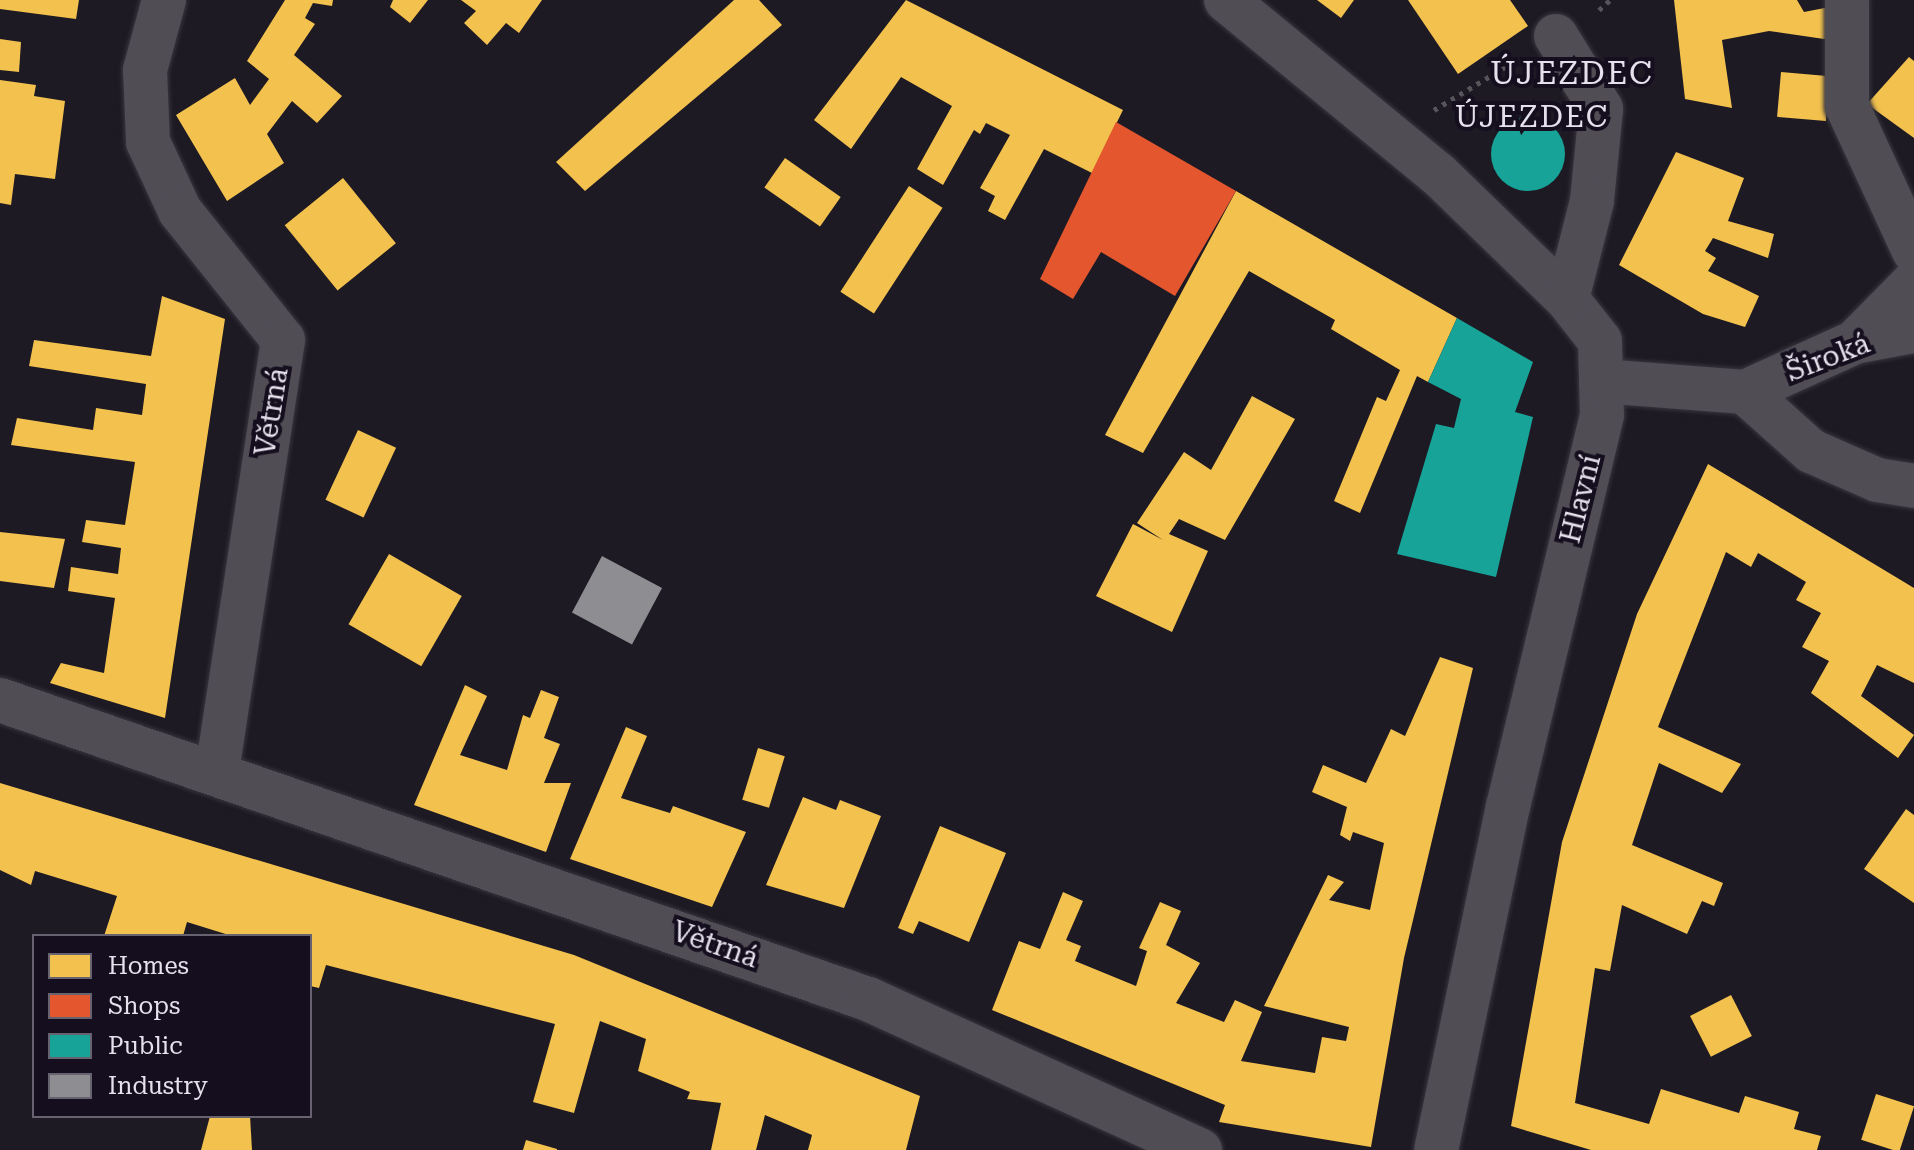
<!DOCTYPE html>
<html>
<head>
<meta charset="utf-8">
<style>
  body { margin:0 }
  #map { position:relative; width:1914px; height:1150px; overflow:hidden; background:#1e1a24; font-family:"Roboto Serif",serif }
  div>[style] { position:absolute }
  [style*='--x'] { left:calc(var(--x)*1px); top:calc(var(--y)*1px); width:calc(var(--w)*1px); rotate:calc(var(--a)*1deg) }
  .homes>* { inset:0; background:#f2c14e; transform-origin:0 0 }
  .shops>* { inset:0; background:#e4572e }
  .public>* { inset:0; background:#17a398 }
  .round { border-radius:50% }
  .industry>* { inset:0; background:#8d8d92; transform-origin:0 0 }
  .path>* { height:5px; margin-top:-2.5px; transform-origin:0; background:repeating-linear-gradient(90deg,#57555a 0 4px,transparent 0 10px) }
  .roads { filter:drop-shadow(0 0 2px #38363d) drop-shadow(0 0 2px #38363d) }
  .minor>* { height:44px; margin:-22px; padding:0 22px; transform-origin:22px; border-radius:22px; background:#504d55 }
  span { translate:-50% -50%; white-space:nowrap; text-align:center; line-height:1.15; -webkit-text-stroke:8px #140e1e; paint-order:stroke }
  .street-label { font-size:28px; color:#e4e1ec }
  .neighbourhood-label { font-size:30px; color:#e4e1ec; letter-spacing:2px }
  .quarter-label { font-size:32px; color:#e4e1ec; letter-spacing:2px }
  .legend { position:absolute; left:32px; top:934px; width:280px; height:184px; box-sizing:border-box; background:#140e1e; border:2px solid #676270; margin:0; padding:10px 14px; list-style:none; font-size:24px; color:#e4e1ec }
  .legend li { display:flex; align-items:center; gap:16px; height:40px }
  .legend b { width:40px; border:2px solid #676270 }
</style>
</head>
<body>
<div id="map">
  <div class="homes">
    <i style="clip-path:polygon(0 0,79px 0,76px 19px,0 9px)"></i>
    <i style="clip-path:polygon(285px 0,333px 0,332px 6px,313px 3px,305px 18px,315px 24px,294px 55px,342px 96px,317px 123px,292px 101px,267px 134px,284px 163px,227px 201px,176px 115px,235px 78px,250px 105px,269px 79px,247px 61px)"></i>
    <i style="clip-path:polygon(393px 0,428px 0,410px 23px,390px 7px)"></i>
    <i style="clip-path:polygon(461px 0,542px 0,519px 33px,506px 23px,487px 45px,464px 23px,476px 11px)"></i>
    <i style="clip-path:polygon(734px 0,759px 0,782px 25px,585px 191px,556px 162px)"></i>
    <i style="clip-path:polygon(906px 0,1123px 110px,1092px 173px,1044px 149px,1005px 220px,988px 211px,995px 196px,980px 188px,1010px 135px,986px 123px,980px 134px,974px 130px,943px 185px,917px 169px,952px 106px,901px 77px,851px 149px,814px 120px)"></i>
    <i style="clip-path:polygon(1317px 0,1354px 0,1341px 18px)"></i>
    <i style="clip-path:polygon(1408px 0,1510px 0,1528px 26px,1458px 74px)"></i>
    <i style="clip-path:polygon(1674px 0,1797px 0,1804px 12px,1835px 6px,1831px 40px,1769px 31px,1722px 40px,1732px 108px,1685px 99px)"></i>
    <i style="clip-path:polygon(0 39px,21px 42px,19px 72px,0 70px)"></i>
    <i style="clip-path:polygon(1909px 57px,1914px 61px,1914px 138px,1867px 104px)"></i>
    <i style="left:1781px;top:72px;width:49px;height:45px;rotate:5deg"></i>
    <i style="clip-path:polygon(0 80px,36px 85px,34px 96px,65px 101px,55px 179px,15px 174px,11px 205px,0 203px)"></i>
    <i style="clip-path:polygon(1676px 152px,1744px 178px,1728px 221px,1774px 234px,1768px 258px,1713px 238px,1705px 251px,1716px 258px,1708px 271px,1759px 296px,1745px 327px,1703px 314px,1619px 265px)"></i>
    <i style="left:785px;top:158px;width:68px;height:36px;rotate:35deg"></i>
    <i style="left:343px;top:178px;width:84px;height:75px;rotate:51deg"></i>
    <i style="left:909px;top:186px;width:40px;height:126px;rotate:33deg"></i>
    <i style="clip-path:polygon(1236px 191px,1457px 318px,1428px 382px,1417px 376px,1360px 513px,1334px 501px,1377px 397px,1386px 401px,1400px 370px,1331px 329px,1335px 320px,1249px 271px,1143px 453px,1105px 435px)"></i>
    <i style="clip-path:polygon(162px 296px,225px 319px,165px 718px,50px 683px,61px 663px,104px 673px,115px 598px,68px 591px,71px 567px,118px 574px,121px 548px,82px 542px,86px 520px,125px 525px,135px 462px,11px 445px,17px 418px,93px 430px,96px 408px,142px 415px,146px 384px,29px 366px,34px 340px,151px 356px)"></i>
    <i style="clip-path:polygon(1252px 396px,1295px 419px,1225px 540px,1179px 519px,1169px 534px,1208px 551px,1172px 632px,1096px 596px,1133px 524px,1163px 540px,1137px 523px,1184px 452px,1211px 470px)"></i>
    <i style="left:358px;top:430px;width:42px;height:77px;rotate:25deg"></i>
    <i style="clip-path:polygon(1708px 464px,1914px 588px,1914px 683px,1877px 665px,1861px 696px,1914px 735px,1898px 758px,1811px 693px,1829px 661px,1802px 647px,1821px 613px,1796px 600px,1806px 582px,1758px 553px,1751px 567px,1726px 552px,1658px 727px,1741px 764px,1722px 793px,1659px 763px,1632px 845px,1723px 883px,1714px 906px,1702px 901px,1687px 934px,1622px 905px,1610px 971px,1595px 968px,1575px 1103px,1649px 1124px,1661px 1089px,1739px 1113px,1745px 1096px,1799px 1112px,1794px 1129px,1821px 1136px,1817px 1150px,1591px 1150px,1511px 1126px,1562px 842px,1637px 614px)"></i>
    <i style="clip-path:polygon(0 532px,65px 539px,54px 588px,0 581px)"></i>
    <i style="left:389px;top:554px;width:84px;height:81px;rotate:30deg"></i>
    <i style="clip-path:polygon(1440px 657px,1473px 668px,1404px 958px,1371px 1147px,1219px 1122px,1225px 1105px,992px 1010px,1019px 941px,1040px 949px,1063px 892px,1083px 901px,1066px 940px,1081px 946px,1075px 961px,1136px 986px,1147px 951px,1139px 948px,1160px 902px,1181px 911px,1166px 945px,1200px 963px,1176px 1003px,1224px 1022px,1235px 1000px,1262px 1012px,1241px 1061px,1315px 1073px,1322px 1037px,1346px 1041px,1349px 1027px,1264px 1006px,1328px 875px,1344px 882px,1329px 900px,1370px 910px,1384px 843px,1353px 832px,1350px 841px,1340px 835px,1347px 807px,1312px 792px,1323px 765px,1366px 783px,1391px 729px,1405px 736px)"></i>
    <i style="clip-path:polygon(465px 685px,487px 696px,460px 755px,507px 770px,523px 715px,530px 718px,541px 690px,559px 697px,544px 738px,560px 744px,544px 783px,571px 783px,546px 852px,414px 805px)"></i>
    <i style="clip-path:polygon(626px 727px,647px 736px,621px 798px,670px 813px,673px 806px,746px 832px,712px 907px,570px 859px)"></i>
    <i style="left:758px;top:748px;width:28px;height:54px;rotate:17deg"></i>
    <i style="clip-path:polygon(0 783px,574px 955px,832px 1060px,920px 1096px,906px 1150px,808px 1150px,812px 1135px,765px 1115px,756px 1150px,711px 1150px,721px 1103px,687px 1099px,690px 1092px,638px 1071px,646px 1039px,600px 1021px,574px 1113px,533px 1102px,555px 1024px,326px 965px,319px 988px,310px 986px,310px 936px,232px 936px,187px 922px,183px 936px,104px 936px,117px 896px,35px 871px,31px 885px,0 870px)"></i>
    <i style="clip-path:polygon(803px 797px,836px 810px,840px 800px,881px 816px,844px 908px,766px 885px)"></i>
    <i style="clip-path:polygon(1906px 809px,1914px 815px,1914px 903px,1864px 869px)"></i>
    <i style="clip-path:polygon(940px 826px,1006px 853px,969px 942px,919px 921px,913px 934px,898px 928px)"></i>
    <i style="left:1731px;top:995px;width:46px;height:46px;rotate:63deg"></i>
    <i style="left:1876px;top:1094px;width:40px;height:48px;rotate:18deg"></i>
    <i style="clip-path:polygon(210px 1116px,250px 1116px,252px 1150px,201px 1150px)"></i>
    <i style="clip-path:polygon(526px 1140px,557px 1149px,557px 1150px,523px 1150px)"></i>
  </div>
  <div class="shops">
    <i style="clip-path:polygon(1116px 122px,1236px 191px,1175px 296px,1101px 252px,1073px 299px,1040px 279px)"></i>
  </div>
  <div class="public">
    <i class="round" style="left:1491px;top:117px;width:74px;height:74px"></i>
    <i style="clip-path:polygon(1457px 318px,1533px 362px,1515px 412px,1533px 417px,1496px 577px,1397px 554px,1436px 424px,1454px 428px,1461px 399px,1428px 382px)"></i>
  </div>
  <div class="industry">
    <i style="left:602px;top:556px;width:68px;height:64px;rotate:28deg"></i>
  </div>
  <div class="path">
    <i style="--x:1599;--y:10;--w:15;--a:-42"></i>
    <i style="--x:1434;--y:110;--w:95;--a:-31.2"></i>
  </div>
  <div class="roads">
    <div class="minor">
      <i style="--x:164;--y:0;--w:73;--a:105.2"></i>
      <i style="--x:145;--y:70;--w:72;--a:87.6"></i>
      <i style="--x:148;--y:142;--w:76;--a:65.1"></i>
      <i style="--x:180;--y:211;--w:165;--a:51.4"></i>
      <i style="--x:283;--y:340;--w:435;--a:98.7"></i>
      <i style="--x:1226;--y:0;--w:274;--a:39.4"></i>
      <i style="--x:1438;--y:174;--w:180;--a:44.1"></i>
      <i style="--x:1567;--y:299;--w:53;--a:51.8"></i>
      <i style="--x:1600;--y:341;--w:74;--a:88.5"></i>
      <i style="--x:1602;--y:415;--w:402;--a:103.5"></i>
      <i style="--x:1508;--y:806;--w:351;--a:101.8"></i>
      <i style="--x:1847;--y:0;--w:106;--a:90"></i>
      <i style="--x:1847;--y:106;--w:160;--a:65.2"></i>
      <i style="--x:1556;--y:36;--w:86;--a:58.3"></i>
      <i style="--x:1601;--y:109;--w:92;--a:95.6"></i>
      <i style="--x:1592;--y:201;--w:101;--a:104.3"></i>
      <i style="--x:1855;--y:342;--w:84;--a:-45.5"></i>
      <i style="--x:1601;--y:381;--w:144;--a:4.4"></i>
      <i style="--x:1745;--y:392;--w:121;--a:-24.4"></i>
      <i style="--x:1855;--y:342;--w:60;--a:-10.6"></i>
      <i style="--x:1745;--y:392;--w:89;--a:41.8"></i>
      <i style="--x:1811;--y:451;--w:72;--a:23.7"></i>
      <i style="--x:1877;--y:480;--w:37;--a:9"></i>
      <i style="--x:0;--y:700;--w:918;--a:19.01"></i>
      <i style="--x:868;--y:999;--w:365;--a:24.5"></i>
    </div>
  </div>
  <div class="street-label">
    <span style="left:1828px;top:358px;rotate:-21deg">Široká</span>
    <span style="left:272px;top:412px;rotate:-81deg">Větrná</span>
    <span style="left:1581px;top:499px;rotate:-76deg">Hlavní</span>
    <span style="left:715px;top:945px;rotate:19deg">Větrná</span>
  </div>
  <div class="neighbourhood-label">
    <span style="left:1532px;top:117px">ÚJEZDEC</span>
  </div>
  <div class="quarter-label">
    <span style="left:1572px;top:73px">ÚJEZDEC</span>
  </div>
  <ul class="legend">
  <li><b style="height:22px;background:#f2c14e"></b>Homes</li>
  <li><b style="height:22px;background:#e4572e"></b>Shops</li>
  <li><b style="height:22px;background:#17a398"></b>Public</li>
  <li><b style="height:22px;background:#8d8d92"></b>Industry</li>
  </ul>
</div>
</body>
</html>
